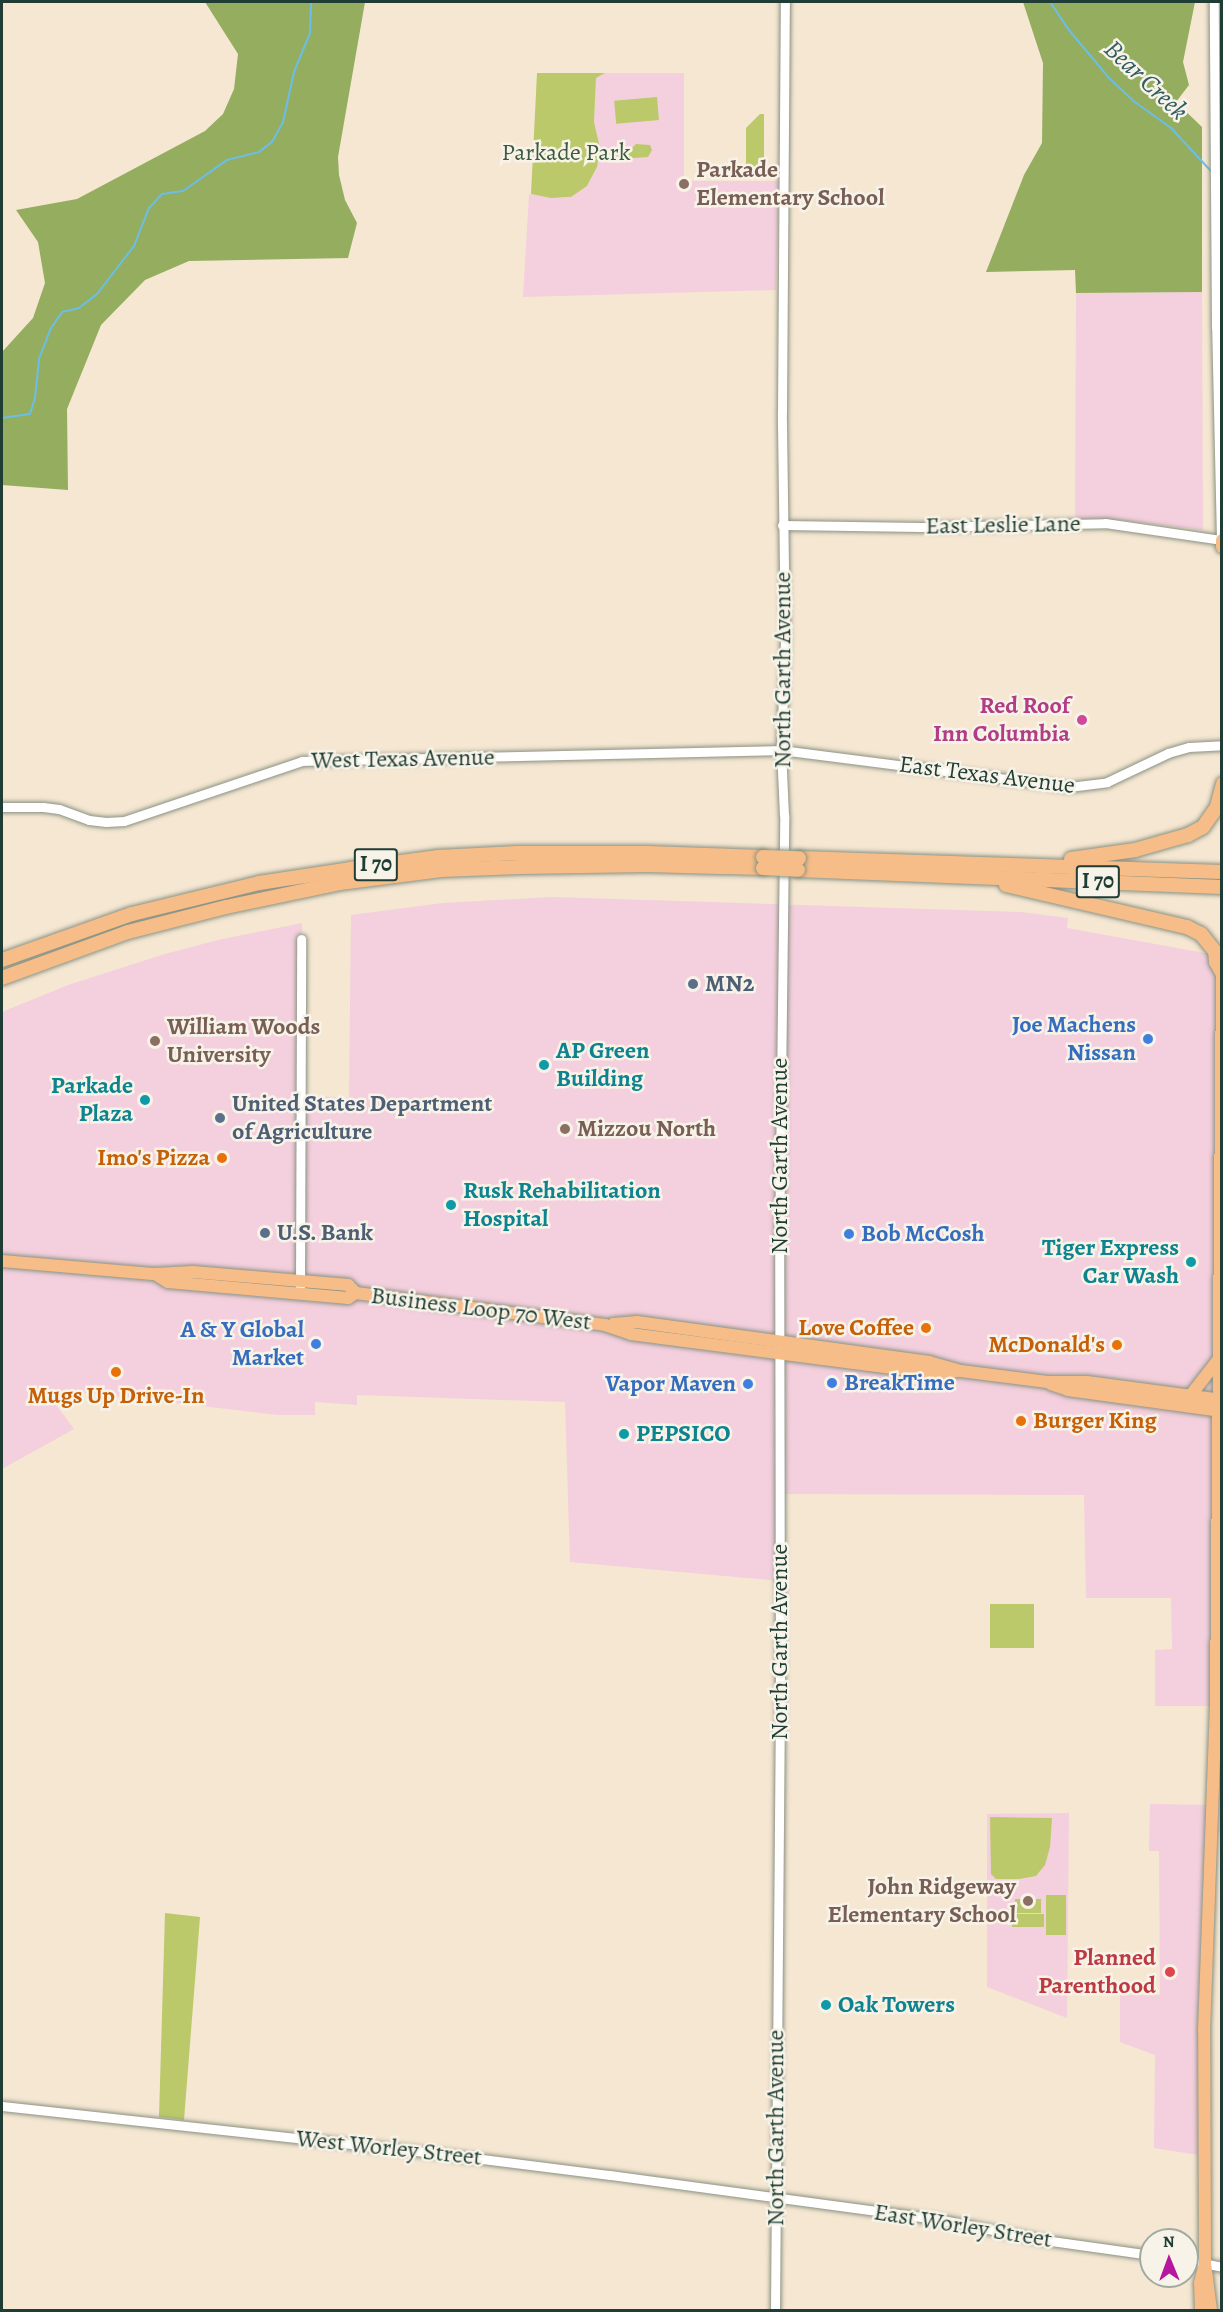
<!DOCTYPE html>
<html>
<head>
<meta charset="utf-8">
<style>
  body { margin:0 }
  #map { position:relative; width:1223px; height:2312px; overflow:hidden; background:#f5e7d2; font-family:Alegreya,serif }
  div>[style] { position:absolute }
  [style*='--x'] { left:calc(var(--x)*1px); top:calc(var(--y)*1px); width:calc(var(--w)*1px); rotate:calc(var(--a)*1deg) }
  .built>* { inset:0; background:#f4cfdd }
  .green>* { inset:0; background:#bbc96b; transform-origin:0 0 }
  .forest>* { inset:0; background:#94ad5f }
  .stream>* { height:2px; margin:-1px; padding:0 1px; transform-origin:1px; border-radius:1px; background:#6cbee7 }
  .roads { filter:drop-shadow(0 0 2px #8a9283) drop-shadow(0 0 2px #8a9283) }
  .minor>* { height:9px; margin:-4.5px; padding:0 4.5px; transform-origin:4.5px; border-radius:4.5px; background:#fff }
  .major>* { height:12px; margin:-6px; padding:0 6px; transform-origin:6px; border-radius:6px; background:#f7bd88 }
  .highway>* { height:14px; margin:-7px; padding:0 7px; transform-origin:7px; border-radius:7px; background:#f7bd88 }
  .bridges { filter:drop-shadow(0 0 2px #8a9283) drop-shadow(0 0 2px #8a9283) }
  .highway-bridge>* { height:14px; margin:-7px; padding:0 7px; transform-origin:7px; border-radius:7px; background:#f7bd88 }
  .dots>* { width:16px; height:16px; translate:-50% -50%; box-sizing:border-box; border:3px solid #f7f3e8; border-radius:50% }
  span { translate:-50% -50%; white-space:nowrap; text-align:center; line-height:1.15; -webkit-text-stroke:5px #f7f3e8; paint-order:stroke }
  .shield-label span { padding:2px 4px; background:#f7f3e8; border:2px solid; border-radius:4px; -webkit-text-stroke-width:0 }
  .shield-label { font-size:22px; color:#1f3d34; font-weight:700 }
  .park-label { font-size:24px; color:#3e593f }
  .education-label { font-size:24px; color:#785e54; font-weight:700 }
  .left { translate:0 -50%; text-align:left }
  .right { translate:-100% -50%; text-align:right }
  .street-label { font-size:24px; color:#1f3d34 }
  .hotel-label { font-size:24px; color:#b23c85; font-weight:700 }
  .service-label { font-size:24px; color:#4e5e75; font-weight:700 }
  .shop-label { font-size:24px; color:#366cbe; font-weight:700 }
  .culture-label { font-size:24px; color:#0d838f; font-weight:700 }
  .food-label { font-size:24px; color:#c56008; font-weight:700 }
  .health-label { font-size:24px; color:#be3a42; font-weight:700 }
  .water-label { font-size:26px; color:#325d61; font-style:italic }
  .frame { position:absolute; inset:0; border:3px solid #1f3d34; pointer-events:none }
  .north { position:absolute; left:1139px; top:2228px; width:60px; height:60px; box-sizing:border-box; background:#f7f3e8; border:2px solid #a1aaa0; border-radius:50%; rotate:359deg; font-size:16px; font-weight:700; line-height:24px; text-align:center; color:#1f3d34 }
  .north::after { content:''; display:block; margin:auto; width:21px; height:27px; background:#b5179e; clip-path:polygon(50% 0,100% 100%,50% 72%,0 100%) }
</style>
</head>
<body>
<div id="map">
  <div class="built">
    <i style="clip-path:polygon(605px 73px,684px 73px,684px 181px,779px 181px,776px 290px,523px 297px,529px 194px,563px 198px,571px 197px,587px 186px,596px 170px,600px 148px,594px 122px,596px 78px)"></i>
    <i style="clip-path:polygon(1202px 292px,1203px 530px,1120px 520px,1075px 520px,1076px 293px)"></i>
    <i style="clip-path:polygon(553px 897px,1021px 912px,1068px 918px,1067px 928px,1221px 956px,1222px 1833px,1211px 1832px,1205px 2156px,1154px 2148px,1155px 2055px,1120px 2042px,1120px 1995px,1160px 1995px,1159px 1851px,1149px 1851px,1150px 1804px,1211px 1805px,1214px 1706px,1155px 1706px,1155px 1650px,1172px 1649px,1171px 1598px,1086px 1598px,1084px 1495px,780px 1494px,780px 1581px,570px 1562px,565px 1402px,357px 1395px,357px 1405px,315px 1402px,315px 1415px,279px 1415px,78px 1392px,68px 1393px,54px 1402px,74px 1429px,2px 1469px,2px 1012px,68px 985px,165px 954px,218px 940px,302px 923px,301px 1095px,349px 1098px,351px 915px,443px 903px)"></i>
    <i style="clip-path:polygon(1069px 1813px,1067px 2018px,987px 1987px,987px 1814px)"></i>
  </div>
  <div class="green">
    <i style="clip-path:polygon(537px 73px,605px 73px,596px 78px,594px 122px,600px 148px,597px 167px,587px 186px,571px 197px,551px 198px,531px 194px)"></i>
    <i style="left:657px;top:97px;width:23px;height:43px;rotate:85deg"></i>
    <i style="clip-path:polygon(760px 114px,764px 114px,764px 168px,746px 168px,746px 128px)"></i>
    <i style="clip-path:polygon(636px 144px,650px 145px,652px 150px,648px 157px,605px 160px,606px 147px,632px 148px)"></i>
    <i style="left:990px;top:1604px;width:44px;height:44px"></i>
    <i style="clip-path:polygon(990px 1817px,1052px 1818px,1050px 1847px,1045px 1865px,1036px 1876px,1019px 1879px,996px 1879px,991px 1874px)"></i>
    <i style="left:1066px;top:1895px;width:40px;height:20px;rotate:90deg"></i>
    <i style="left:1041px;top:1899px;width:14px;height:26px;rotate:90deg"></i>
    <i style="clip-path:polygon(165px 1913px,200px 1917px,184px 2120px,159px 2117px)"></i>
    <i style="left:1044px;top:1914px;width:13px;height:32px;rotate:90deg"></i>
  </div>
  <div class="forest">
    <i style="clip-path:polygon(205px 2px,365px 2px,338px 157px,339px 175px,345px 200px,357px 223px,348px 258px,189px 261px,145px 280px,101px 325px,67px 409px,68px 490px,2px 485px,2px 352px,33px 318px,45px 283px,38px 242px,16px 210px,77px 199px,205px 131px,223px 114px,234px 89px,238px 54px)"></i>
    <i style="clip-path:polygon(1023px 2px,1195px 2px,1183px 62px,1189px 85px,1176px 102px,1202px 127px,1202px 292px,1076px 293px,1075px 270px,986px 272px,1024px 175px,1042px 143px,1043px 63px)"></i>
  </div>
  <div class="stream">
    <i style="--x:1050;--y:2;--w:32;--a:56"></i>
    <i style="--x:1068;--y:29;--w:65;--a:50"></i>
    <i style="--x:1110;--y:79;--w:34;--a:43"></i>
    <i style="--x:1135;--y:102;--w:44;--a:35.8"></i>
    <i style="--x:1171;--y:128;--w:59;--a:47.1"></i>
    <i style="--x:2;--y:418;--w:28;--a:-8"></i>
    <i style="--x:30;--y:414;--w:17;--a:-73"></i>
    <i style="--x:35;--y:398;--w:39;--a:-84"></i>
    <i style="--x:39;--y:359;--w:33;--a:-69"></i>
    <i style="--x:51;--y:328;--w:19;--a:-55"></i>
    <i style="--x:62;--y:312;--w:17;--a:-13"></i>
    <i style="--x:79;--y:308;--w:23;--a:-38"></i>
    <i style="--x:97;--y:294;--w:61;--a:-52.4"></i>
    <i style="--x:134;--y:246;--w:41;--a:-68.5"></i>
    <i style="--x:149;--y:208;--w:19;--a:-47"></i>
    <i style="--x:162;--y:194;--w:21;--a:-8"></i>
    <i style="--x:183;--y:191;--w:54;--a:-35.2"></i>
    <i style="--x:227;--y:160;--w:33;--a:-14"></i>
    <i style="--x:259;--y:152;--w:16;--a:-38"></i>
    <i style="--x:272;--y:142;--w:23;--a:-61"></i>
    <i style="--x:283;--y:122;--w:51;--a:-77.6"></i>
    <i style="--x:294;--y:72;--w:42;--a:-67.7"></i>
    <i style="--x:310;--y:33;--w:31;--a:-88"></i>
  </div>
  <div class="roads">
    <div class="minor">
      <i style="--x:782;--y:525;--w:139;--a:0.8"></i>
      <i style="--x:921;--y:527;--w:184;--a:-1.2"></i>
      <i style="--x:1105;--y:523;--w:117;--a:8.3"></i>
      <i style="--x:1221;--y:540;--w:213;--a:-91.3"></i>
      <i style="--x:1216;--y:327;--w:325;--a:-90.4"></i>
      <i style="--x:2;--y:807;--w:41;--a:0"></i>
      <i style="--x:43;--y:807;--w:16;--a:7"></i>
      <i style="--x:59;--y:809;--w:32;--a:20"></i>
      <i style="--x:89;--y:820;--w:17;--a:7"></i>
      <i style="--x:106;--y:822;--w:18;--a:-3"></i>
      <i style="--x:124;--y:821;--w:188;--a:-18.6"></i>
      <i style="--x:302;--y:761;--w:479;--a:-1.3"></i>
      <i style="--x:781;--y:750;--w:290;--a:7.3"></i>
      <i style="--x:1069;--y:787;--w:38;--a:-7"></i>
      <i style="--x:1107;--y:782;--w:68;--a:-25.4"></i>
      <i style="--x:1168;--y:753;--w:22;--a:-16"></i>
      <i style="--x:1189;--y:747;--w:33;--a:-3"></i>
      <i style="--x:300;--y:1287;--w:348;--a:-89.8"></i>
      <i style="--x:2;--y:2106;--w:444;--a:6.2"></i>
      <i style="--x:443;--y:2154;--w:168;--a:7.2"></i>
      <i style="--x:610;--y:2175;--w:330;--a:7.7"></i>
      <i style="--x:937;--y:2219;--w:109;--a:11.1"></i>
      <i style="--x:1044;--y:2240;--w:108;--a:8"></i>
      <i style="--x:1187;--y:2260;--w:36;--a:11"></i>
      <i style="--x:775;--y:2310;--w:605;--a:-89.53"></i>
      <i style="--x:780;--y:1705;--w:453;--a:-90.1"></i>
      <i style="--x:779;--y:1252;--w:437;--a:-89.3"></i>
      <i style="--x:784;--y:815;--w:65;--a:-92.6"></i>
      <i style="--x:781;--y:750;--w:110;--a:-87.9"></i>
      <i style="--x:785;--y:640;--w:228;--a:-90.8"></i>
      <i style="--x:782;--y:412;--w:410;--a:-89.6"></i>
    </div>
    <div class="major">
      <i style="--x:1222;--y:540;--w:7;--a:90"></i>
      <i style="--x:1215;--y:810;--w:28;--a:-75"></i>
      <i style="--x:1214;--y:950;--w:12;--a:85"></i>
      <i style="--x:1215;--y:962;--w:13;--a:61"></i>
      <i style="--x:2;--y:1261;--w:154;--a:4.9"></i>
      <i style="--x:155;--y:1274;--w:38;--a:-3"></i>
      <i style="--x:193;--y:1272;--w:156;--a:4.8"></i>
      <i style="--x:348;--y:1285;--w:11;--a:45"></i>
      <i style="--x:356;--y:1293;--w:251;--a:7.3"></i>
      <i style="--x:605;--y:1325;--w:28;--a:19"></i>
      <i style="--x:631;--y:1334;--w:310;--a:7.4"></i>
      <i style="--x:938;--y:1374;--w:19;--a:-9"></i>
      <i style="--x:155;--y:1274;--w:15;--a:32"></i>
      <i style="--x:168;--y:1282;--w:181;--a:5.1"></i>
      <i style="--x:348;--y:1298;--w:9;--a:-32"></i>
      <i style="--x:613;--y:1324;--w:24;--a:-5"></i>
      <i style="--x:637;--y:1322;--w:295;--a:7.8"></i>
      <i style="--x:929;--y:1362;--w:33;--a:16"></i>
      <i style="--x:961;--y:1371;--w:87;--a:7.3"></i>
      <i style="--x:1047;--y:1382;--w:40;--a:0"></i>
      <i style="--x:1087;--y:1382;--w:136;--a:7.6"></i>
      <i style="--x:1051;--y:1384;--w:18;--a:19"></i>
      <i style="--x:1068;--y:1390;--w:155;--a:7.8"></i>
      <i style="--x:1190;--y:1396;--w:46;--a:-52.1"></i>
      <i style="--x:1201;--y:2310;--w:27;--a:-92"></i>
      <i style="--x:1200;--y:2283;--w:16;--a:-76"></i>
      <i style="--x:1211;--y:2310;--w:47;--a:-97.3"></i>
      <i style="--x:1205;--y:2263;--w:232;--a:-90.2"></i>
      <i style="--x:1204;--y:2031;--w:327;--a:-87.9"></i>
      <i style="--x:1216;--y:1704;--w:733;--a:-89.53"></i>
    </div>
    <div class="highway">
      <i style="--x:799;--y:858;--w:423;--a:1.9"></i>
      <i style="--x:1071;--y:859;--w:65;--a:-8"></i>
      <i style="--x:1135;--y:850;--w:55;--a:-15.8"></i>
      <i style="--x:1188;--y:835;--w:17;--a:-28"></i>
      <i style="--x:1203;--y:827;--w:21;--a:-55"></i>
      <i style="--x:798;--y:870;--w:424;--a:2.3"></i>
      <i style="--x:1006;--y:885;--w:186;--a:13.1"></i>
      <i style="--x:1187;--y:927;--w:16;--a:27"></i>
      <i style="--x:1201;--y:934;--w:21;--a:51"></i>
      <i style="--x:2;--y:960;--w:138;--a:-19.5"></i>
      <i style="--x:132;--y:914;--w:131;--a:-13.7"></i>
      <i style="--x:259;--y:883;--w:92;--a:-8.7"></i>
      <i style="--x:350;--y:869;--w:89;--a:-7.8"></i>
      <i style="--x:438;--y:857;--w:79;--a:-2.9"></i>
      <i style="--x:517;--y:853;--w:130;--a:0"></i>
      <i style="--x:647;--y:853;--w:116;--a:2"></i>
      <i style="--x:2;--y:978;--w:134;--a:-20.1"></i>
      <i style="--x:128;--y:932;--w:101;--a:-14.3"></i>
      <i style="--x:226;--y:907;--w:116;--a:-11.9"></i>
      <i style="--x:340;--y:883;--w:102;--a:-7.3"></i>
      <i style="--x:441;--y:870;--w:79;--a:-2.2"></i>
      <i style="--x:520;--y:867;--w:127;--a:-0.9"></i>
      <i style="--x:647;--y:865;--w:116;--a:1.5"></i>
    </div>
  </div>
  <div class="bridges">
    <div class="highway-bridge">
      <i style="--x:763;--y:857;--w:36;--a:2"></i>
      <i style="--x:763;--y:868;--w:35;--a:3"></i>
    </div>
  </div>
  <div class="dots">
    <i style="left:684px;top:184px;background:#8d6e63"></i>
    <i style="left:1082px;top:720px;background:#d1479c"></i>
    <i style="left:693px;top:984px;background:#5c6f8a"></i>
    <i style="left:1148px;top:1039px;background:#3f7fe0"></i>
    <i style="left:155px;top:1041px;background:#8d6e63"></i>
    <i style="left:544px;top:1065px;background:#0f9aa8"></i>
    <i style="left:145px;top:1100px;background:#0f9aa8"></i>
    <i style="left:220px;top:1118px;background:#5c6f8a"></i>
    <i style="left:565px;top:1129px;background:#8d6e63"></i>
    <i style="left:222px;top:1158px;background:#e8710a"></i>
    <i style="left:451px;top:1205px;background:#0f9aa8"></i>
    <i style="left:265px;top:1233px;background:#5c6f8a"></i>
    <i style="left:849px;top:1234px;background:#3f7fe0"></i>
    <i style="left:1191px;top:1262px;background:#0f9aa8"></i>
    <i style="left:926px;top:1328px;background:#e8710a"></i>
    <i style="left:316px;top:1344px;background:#3f7fe0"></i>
    <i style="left:1117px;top:1345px;background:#e8710a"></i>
    <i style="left:116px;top:1372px;background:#e8710a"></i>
    <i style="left:832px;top:1383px;background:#3f7fe0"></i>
    <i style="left:748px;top:1384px;background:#3f7fe0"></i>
    <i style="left:1021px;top:1421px;background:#e8710a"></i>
    <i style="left:624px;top:1434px;background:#0f9aa8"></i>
    <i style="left:1028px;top:1901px;background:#8d6e63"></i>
    <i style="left:1170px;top:1972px;background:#e0444e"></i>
    <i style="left:826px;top:2005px;background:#0f9aa8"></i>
  </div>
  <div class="shield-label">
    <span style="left:376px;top:865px">I 70</span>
    <span style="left:1098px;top:882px">I 70</span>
  </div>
  <div class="park-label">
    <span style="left:566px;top:153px">Parkade Park</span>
  </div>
  <div class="education-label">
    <span class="left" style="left:696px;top:184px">Parkade<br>Elementary School</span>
    <span class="left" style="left:167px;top:1041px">William Woods<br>University</span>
    <span class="left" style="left:577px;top:1129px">Mizzou North</span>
    <span class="right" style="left:1016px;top:1901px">John Ridgeway<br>Elementary School</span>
  </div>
  <div class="street-label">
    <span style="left:1003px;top:525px;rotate:-1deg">East Leslie Lane</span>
    <span style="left:783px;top:670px;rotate:-90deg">North Garth Avenue</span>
    <span style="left:403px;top:759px;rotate:-1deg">West Texas Avenue</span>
    <span style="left:987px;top:775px;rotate:7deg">East Texas Avenue</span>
    <span style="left:780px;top:1156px;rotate:-90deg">North Garth Avenue</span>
    <span style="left:481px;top:1309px;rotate:7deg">Business Loop 70 West</span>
    <span style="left:780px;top:1642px;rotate:-90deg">North Garth Avenue</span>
    <span style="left:776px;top:2128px;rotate:-90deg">North Garth Avenue</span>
    <span style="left:389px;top:2148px;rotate:6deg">West Worley Street</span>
    <span style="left:963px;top:2226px;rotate:9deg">East Worley Street</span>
  </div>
  <div class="hotel-label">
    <span class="right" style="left:1070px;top:720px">Red Roof<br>Inn Columbia</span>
  </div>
  <div class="service-label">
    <span class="left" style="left:705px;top:984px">MN2</span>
    <span class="left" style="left:232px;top:1118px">United States Department<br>of Agriculture</span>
    <span class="left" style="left:277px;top:1233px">U.S. Bank</span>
  </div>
  <div class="shop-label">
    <span class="right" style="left:1136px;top:1039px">Joe Machens<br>Nissan</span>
    <span class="left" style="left:861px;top:1234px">Bob McCosh</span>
    <span class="right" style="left:304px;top:1344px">A &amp; Y Global<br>Market</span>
    <span class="left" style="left:844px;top:1383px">BreakTime</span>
    <span class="right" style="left:736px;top:1384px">Vapor Maven</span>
  </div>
  <div class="culture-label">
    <span class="left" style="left:556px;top:1065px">AP Green<br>Building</span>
    <span class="right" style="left:133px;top:1100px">Parkade<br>Plaza</span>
    <span class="left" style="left:463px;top:1205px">Rusk Rehabilitation<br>Hospital</span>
    <span class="right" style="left:1179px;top:1262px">Tiger Express<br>Car Wash</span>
    <span class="left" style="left:636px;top:1434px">PEPSICO</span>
    <span class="left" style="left:838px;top:2005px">Oak Towers</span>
  </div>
  <div class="food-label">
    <span class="right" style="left:210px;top:1158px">Imo's Pizza</span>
    <span class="right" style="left:914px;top:1328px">Love Coffee</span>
    <span class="right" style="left:1105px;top:1345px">McDonald's</span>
    <span style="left:116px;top:1396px">Mugs Up Drive-In</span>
    <span class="left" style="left:1033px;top:1421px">Burger King</span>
  </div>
  <div class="health-label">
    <span class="right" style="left:1156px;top:1972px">Planned<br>Parenthood</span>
  </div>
  <div class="water-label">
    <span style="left:1146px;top:80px;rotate:43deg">Bear Creek</span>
  </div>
  <div class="frame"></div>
  <div class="north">N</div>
</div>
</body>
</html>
